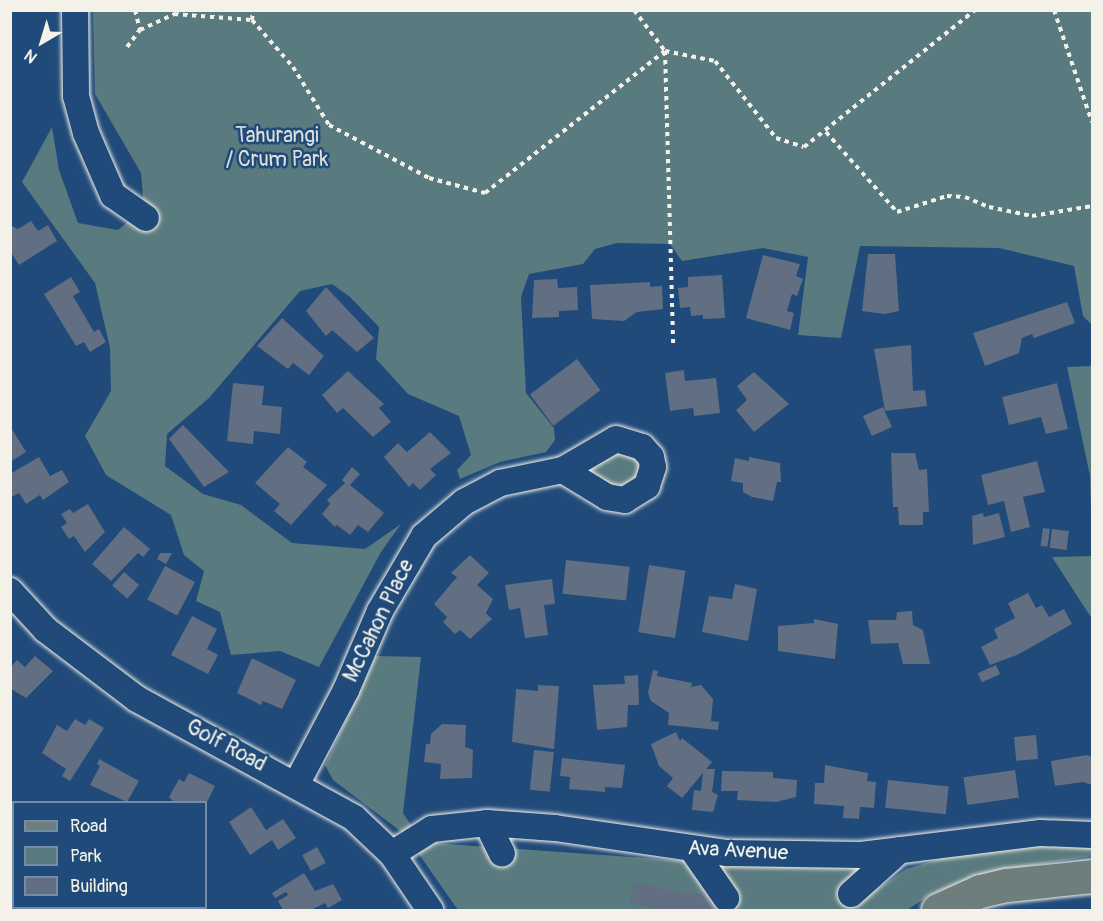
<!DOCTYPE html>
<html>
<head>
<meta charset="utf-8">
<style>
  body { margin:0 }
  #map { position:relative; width:1103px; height:921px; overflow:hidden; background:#1f4a7a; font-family:Pangolin,sans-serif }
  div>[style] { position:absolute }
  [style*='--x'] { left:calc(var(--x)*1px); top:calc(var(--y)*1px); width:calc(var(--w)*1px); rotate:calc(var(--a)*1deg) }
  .green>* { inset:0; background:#597a7f }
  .building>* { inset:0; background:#626e81; transform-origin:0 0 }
  .path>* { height:4px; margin-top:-2px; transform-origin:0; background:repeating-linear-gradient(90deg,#f4f1e8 0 4.5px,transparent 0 9px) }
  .roads { filter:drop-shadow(0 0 2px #f4f1e8) drop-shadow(0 0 2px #f4f1e8) }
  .minor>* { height:26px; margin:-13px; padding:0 13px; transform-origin:13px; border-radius:13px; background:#1f4a7a }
  .major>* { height:33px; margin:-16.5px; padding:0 16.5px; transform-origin:16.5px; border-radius:16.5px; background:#6d7e7c }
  span { translate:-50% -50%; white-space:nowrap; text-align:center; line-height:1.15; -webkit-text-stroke:5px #1f4a7a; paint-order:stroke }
  .park-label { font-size:21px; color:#dddfd8 }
  .street-label { font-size:21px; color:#f4f1e8 }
  .frame { position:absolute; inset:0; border:12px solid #f4f1e8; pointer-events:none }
  .legend { position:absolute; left:12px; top:801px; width:195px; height:108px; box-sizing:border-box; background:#1f4a7a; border:2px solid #748da6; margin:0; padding:8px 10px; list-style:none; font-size:18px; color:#f4f1e8 }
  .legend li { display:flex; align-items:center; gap:12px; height:30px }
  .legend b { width:30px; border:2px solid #748da6 }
  .north { position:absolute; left:12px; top:12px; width:60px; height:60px; -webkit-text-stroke:4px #1f4a7a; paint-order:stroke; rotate:218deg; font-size:16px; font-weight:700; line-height:24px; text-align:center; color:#f4f1e8 }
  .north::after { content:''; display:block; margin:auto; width:21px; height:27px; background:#f4f1e8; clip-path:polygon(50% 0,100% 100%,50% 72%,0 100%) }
</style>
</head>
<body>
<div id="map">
  <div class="green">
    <i style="clip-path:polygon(93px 11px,1092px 11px,1092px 325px,1083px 316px,1074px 266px,999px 248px,860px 246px,841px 338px,798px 335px,808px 257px,763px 248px,682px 261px,670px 244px,617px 243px,595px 249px,583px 264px,529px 274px,521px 297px,526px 393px,554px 428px,555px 440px,546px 452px,500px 462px,460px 479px,457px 470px,471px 455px,459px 416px,408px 394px,376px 359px,379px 327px,350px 297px,332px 284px,300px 291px,209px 398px,167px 434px,165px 466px,203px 494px,241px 505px,292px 543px,365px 549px,401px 524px,381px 552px,319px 667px,280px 651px,231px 655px,220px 612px,196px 601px,204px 571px,184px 555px,171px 515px,106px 475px,85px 436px,111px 391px,110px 348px,95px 283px,22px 182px,52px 127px,59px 170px,78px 223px,118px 230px,144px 208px,141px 173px,95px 94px)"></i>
    <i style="clip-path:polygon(1092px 362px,1092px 554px,1090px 476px,1067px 367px,1090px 366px)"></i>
    <i style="clip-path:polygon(609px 452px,636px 452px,643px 469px,633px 486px,614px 488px,585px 472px)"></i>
    <i style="clip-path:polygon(1092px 556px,1092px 619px,1052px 557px)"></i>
    <i style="clip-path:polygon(376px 656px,421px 657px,403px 813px,413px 828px,403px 833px,333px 780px,325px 765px)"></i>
    <i style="clip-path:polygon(1046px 842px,1092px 845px,1092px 856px,991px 872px,930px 895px,907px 910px,458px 910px,416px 850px,432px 843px,729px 864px,863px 863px,875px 891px,906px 869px,961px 853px)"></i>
  </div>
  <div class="building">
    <i style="clip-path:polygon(31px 221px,38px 231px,48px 225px,57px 241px,19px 265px,10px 251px,10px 225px,18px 229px)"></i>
    <i style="clip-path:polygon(868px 254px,895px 254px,899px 311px,885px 314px,862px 311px)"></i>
    <i style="clip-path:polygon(763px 255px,800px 264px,796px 276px,803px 279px,797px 296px,792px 294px,787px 311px,794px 313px,790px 330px,746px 318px)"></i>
    <i style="clip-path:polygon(722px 275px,725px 318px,703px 319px,703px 315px,691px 316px,690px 307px,680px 308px,678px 288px,688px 287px,688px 277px)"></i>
    <i style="clip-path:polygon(71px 277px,80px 292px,73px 296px,94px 332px,99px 329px,106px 342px,90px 352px,84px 342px,76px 346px,44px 294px)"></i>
    <i style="clip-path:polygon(557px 279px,558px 288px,577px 287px,578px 310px,559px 311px,559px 317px,532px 318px,534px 280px)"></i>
    <i style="clip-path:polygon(650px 282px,650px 287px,662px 286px,663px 309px,637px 312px,624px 321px,592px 319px,590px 285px)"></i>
    <i style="clip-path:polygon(326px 287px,374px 338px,357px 352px,332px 330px,326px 336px,306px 311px)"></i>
    <i style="clip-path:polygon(1067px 302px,1075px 323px,1034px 338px,1032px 334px,1022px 338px,1019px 353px,985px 366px,973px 333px)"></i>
    <i style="clip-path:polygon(282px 318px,324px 356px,309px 375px,293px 363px,288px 369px,257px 346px)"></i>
    <i style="clip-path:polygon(911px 345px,913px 391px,925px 390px,927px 406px,885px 411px,874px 349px)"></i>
    <i style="left:577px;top:359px;width:39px;height:59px;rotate:53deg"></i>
    <i style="clip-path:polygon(684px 370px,685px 381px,716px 378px,720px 413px,694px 416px,693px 408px,670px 411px,665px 373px)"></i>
    <i style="clip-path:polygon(348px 371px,384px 404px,379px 408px,391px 422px,373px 437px,343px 408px,337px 413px,322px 395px)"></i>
    <i style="clip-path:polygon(754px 372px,789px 404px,754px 432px,736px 410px,747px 400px,737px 386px)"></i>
    <i style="clip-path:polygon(233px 383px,264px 386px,262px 405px,282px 407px,280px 434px,254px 431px,253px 444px,227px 441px)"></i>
    <i style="clip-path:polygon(1057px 383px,1068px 429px,1046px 434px,1041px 417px,1009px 425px,1002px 397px)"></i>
    <i style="left:883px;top:407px;width:22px;height:22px;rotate:66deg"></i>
    <i style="clip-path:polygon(183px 425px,229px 472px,204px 487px,169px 439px)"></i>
    <i style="clip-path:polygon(10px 426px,26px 452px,10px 462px)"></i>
    <i style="clip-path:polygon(430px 432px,451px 453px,430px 469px,436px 475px,420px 490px,413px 483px,409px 487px,384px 457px,398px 443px,407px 452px)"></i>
    <i style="clip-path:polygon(288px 447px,307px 462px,303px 467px,327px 485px,291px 525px,274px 511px,280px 504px,255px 483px)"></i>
    <i style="clip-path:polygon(891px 453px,915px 453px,919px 470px,927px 469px,929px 512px,923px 512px,923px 525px,899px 525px,898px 507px,893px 507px)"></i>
    <i style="clip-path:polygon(39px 457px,50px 476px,62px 470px,69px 482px,43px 500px,40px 495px,26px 504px,19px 493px,10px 498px,10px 474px)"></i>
    <i style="clip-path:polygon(749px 457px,780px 463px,781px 482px,777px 482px,773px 501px,752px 497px,743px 492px,743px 483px,731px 481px,735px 458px,749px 461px)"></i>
    <i style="clip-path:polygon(1037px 461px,1045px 492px,1023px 497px,1030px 527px,1011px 532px,1004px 501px,988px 505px,981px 475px)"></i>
    <i style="clip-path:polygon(352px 467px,360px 474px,350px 485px,384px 513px,368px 532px,358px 525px,350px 535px,337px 525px,335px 527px,322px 514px,330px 504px,327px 500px,345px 483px,342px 480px)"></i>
    <i style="clip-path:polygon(88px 504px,105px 532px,85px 552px,74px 536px,69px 539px,61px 527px,67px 523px,61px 514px,70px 509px,73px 513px)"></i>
    <i style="clip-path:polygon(983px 513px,984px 517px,999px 513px,1005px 537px,973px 545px,972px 516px)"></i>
    <i style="clip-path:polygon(124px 527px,150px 549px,143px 557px,138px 553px,111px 581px,92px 564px)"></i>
    <i style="left:1043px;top:528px;width:7px;height:18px;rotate:8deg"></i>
    <i style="left:1052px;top:529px;width:17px;height:19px;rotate:7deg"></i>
    <i style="clip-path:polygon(160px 553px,172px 553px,166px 564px,157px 559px)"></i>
    <i style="clip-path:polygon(470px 555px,489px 573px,477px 585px,493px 599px,486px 613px,492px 619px,470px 639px,460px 630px,455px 634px,443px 622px,447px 617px,434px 604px,457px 577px,451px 573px)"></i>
    <i style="left:566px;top:560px;width:64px;height:34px;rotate:6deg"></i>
    <i style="left:649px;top:565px;width:37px;height:68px;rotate:9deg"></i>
    <i style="left:165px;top:566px;width:34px;height:38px;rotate:28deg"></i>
    <i style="left:124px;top:572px;width:20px;height:18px;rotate:41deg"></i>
    <i style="clip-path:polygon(552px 579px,555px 604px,544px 605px,548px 635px,525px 638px,520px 608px,509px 610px,505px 585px)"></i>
    <i style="clip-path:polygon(735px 584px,757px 589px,748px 641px,702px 632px,709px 596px,732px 599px)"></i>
    <i style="clip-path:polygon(1028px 593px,1036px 608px,1042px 605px,1049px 617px,1064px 609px,1072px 624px,1019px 654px,990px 665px,981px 647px,998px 638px,994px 629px,1015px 618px,1008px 603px)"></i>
    <i style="clip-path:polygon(912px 611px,913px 625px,923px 630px,930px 664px,903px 664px,898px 643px,871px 644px,868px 620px,896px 620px,897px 612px)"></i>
    <i style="clip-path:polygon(192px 616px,217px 629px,207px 649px,218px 655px,208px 674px,171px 655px)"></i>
    <i style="clip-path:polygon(814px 619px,838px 624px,835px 659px,778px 651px,778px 626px,814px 623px)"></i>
    <i style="clip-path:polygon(35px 656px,53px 671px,26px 698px,11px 689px,10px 668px,17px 660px,25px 667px)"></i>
    <i style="clip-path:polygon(252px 658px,296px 680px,282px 709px,263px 701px,261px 705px,237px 693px)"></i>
    <i style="left:996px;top:665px;width:10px;height:20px;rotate:66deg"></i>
    <i style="clip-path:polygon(653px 670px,658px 671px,657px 676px,692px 683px,691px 687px,701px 685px,713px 699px,711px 721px,719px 722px,718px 730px,668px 725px,669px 713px,651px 701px,648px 693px)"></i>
    <i style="clip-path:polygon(638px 675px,639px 705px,628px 705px,627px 727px,597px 730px,593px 685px,625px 684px,624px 676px)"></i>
    <i style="clip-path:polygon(538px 685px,559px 686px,554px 749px,512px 742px,516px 689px,538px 691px)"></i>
    <i style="clip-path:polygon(75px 719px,85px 725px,89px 719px,104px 728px,70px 781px,62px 776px,66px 769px,42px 753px,57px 725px,67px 731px)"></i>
    <i style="clip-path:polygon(442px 724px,466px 725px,465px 747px,473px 750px,472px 778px,440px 779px,441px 764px,424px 762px,426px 744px,430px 744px,431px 734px)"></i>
    <i style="clip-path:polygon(676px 732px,680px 741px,682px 738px,712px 762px,706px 769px,715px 769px,712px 792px,718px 795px,713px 812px,692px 810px,694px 790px,701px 791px,703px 773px,682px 798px,667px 786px,673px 778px,659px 766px,651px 744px)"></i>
    <i style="left:1036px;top:735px;width:24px;height:22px;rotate:85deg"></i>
    <i style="left:534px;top:750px;width:20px;height:40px;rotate:6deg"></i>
    <i style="clip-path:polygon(1087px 755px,1092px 757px,1092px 785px,1083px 782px,1055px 786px,1051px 761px)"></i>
    <i style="clip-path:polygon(562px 758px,625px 765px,622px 788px,605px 787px,605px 792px,569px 789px,570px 777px,560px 776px)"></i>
    <i style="clip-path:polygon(99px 759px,139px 781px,127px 802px,90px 785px,100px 766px,97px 764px)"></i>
    <i style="clip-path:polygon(825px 765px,868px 773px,867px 781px,876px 782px,874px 808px,860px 807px,859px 819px,843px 818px,844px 806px,814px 804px,815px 783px,824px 783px)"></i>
    <i style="left:1015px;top:770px;width:28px;height:52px;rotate:82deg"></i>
    <i style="clip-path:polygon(722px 771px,773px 772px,773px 778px,797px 780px,796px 797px,776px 802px,737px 800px,738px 791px,721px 791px)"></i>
    <i style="clip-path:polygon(189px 773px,215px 786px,207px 802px,174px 802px,169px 797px,179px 779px,184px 782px)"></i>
    <i style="left:888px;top:780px;width:61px;height:28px;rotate:6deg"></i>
    <i style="clip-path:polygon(251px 807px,266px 830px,283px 819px,296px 838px,278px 850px,272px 840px,250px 855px,229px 822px)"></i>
    <i style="left:317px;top:847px;width:18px;height:17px;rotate:61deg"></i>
    <i style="clip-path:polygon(304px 873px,315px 891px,333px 884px,342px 900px,328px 908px,325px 903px,311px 910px,283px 910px,278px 901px,288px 895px,286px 892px,275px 898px,272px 893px)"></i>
    <i style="clip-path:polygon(634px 882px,689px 894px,706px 892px,718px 910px,649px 910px,650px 907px,630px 903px)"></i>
  </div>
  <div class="path">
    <i style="--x:135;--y:10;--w:21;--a:76"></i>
    <i style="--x:140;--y:30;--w:38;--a:-25"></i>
    <i style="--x:174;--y:14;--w:78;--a:4.4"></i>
    <i style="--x:252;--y:20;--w:62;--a:48.9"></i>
    <i style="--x:293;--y:67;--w:68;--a:58.2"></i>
    <i style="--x:329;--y:125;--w:113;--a:27.9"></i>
    <i style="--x:429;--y:178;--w:58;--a:15"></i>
    <i style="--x:485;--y:193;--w:229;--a:-38.3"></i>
    <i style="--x:665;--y:51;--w:51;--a:11.3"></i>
    <i style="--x:715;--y:61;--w:98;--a:51.6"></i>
    <i style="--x:776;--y:138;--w:29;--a:18"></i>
    <i style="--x:804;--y:147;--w:219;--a:-38.7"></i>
    <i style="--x:634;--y:10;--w:51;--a:52.9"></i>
    <i style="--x:665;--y:51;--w:294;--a:88.4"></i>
    <i style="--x:1054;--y:10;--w:118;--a:71.3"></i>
    <i style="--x:252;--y:20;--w:10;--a:-84"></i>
    <i style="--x:127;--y:47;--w:21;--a:-53"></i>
    <i style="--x:826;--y:132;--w:107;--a:48.4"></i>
    <i style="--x:897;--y:212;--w:52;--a:-17.7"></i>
    <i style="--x:947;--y:196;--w:18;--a:3"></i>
    <i style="--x:965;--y:197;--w:26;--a:23"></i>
    <i style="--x:989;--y:207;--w:44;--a:11.8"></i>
    <i style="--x:1032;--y:216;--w:61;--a:-9.5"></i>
  </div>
  <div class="roads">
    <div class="minor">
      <i style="--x:75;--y:10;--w:86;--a:89.3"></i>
      <i style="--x:76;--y:96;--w:38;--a:75"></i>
      <i style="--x:86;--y:133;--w:68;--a:66.5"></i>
      <i style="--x:113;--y:195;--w:40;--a:34.9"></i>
      <i style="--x:10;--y:591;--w:53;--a:47.3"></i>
      <i style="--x:46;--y:630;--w:114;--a:37.2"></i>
      <i style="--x:137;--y:699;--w:247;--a:28.7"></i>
      <i style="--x:354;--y:818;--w:52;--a:43.5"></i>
      <i style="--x:392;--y:854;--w:68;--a:55.8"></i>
      <i style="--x:297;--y:783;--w:105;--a:-62.2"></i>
      <i style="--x:346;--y:690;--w:86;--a:-66.7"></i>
      <i style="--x:380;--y:611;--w:87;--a:-59.6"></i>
      <i style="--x:424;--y:536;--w:52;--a:-40.4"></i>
      <i style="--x:464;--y:502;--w:41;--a:-27.8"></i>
      <i style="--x:500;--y:483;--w:64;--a:-11.7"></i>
      <i style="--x:563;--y:470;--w:61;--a:-30.3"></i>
      <i style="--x:616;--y:439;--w:27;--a:17"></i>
      <i style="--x:642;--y:447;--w:13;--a:48"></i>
      <i style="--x:651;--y:457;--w:10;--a:79"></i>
      <i style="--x:653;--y:467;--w:20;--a:108"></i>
      <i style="--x:647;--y:486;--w:26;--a:148"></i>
      <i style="--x:625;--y:500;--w:18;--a:-171"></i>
      <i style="--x:607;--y:497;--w:52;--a:-148.5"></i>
      <i style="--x:487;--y:823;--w:34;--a:64"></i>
      <i style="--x:692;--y:849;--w:60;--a:55.2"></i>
      <i style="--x:392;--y:854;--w:47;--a:-32"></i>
      <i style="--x:432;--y:829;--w:55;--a:-6.2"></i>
      <i style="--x:487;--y:823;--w:68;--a:4.2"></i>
      <i style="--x:555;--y:828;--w:174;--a:8.3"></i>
      <i style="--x:727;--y:853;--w:134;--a:0.9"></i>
      <i style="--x:861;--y:855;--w:181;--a:-7"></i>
      <i style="--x:1041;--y:833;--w:51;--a:2.2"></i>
      <i style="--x:851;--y:894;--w:66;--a:-41.9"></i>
    </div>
    <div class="major">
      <i style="--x:938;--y:910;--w:46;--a:-24.3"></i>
      <i style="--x:980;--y:891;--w:28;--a:-13"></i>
      <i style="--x:1007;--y:885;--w:85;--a:-6"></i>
    </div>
  </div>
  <div class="park-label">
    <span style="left:277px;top:148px">Tahurangi<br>/ Crum Park</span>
  </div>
  <div class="street-label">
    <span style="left:379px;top:621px;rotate:-64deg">McCahon Place</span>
    <span style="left:226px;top:746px;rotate:28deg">Golf Road</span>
    <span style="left:738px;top:851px;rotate:3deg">Ava Avenue</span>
  </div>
  <div class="frame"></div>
  <ul class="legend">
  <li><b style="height:8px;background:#6d7e7c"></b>Road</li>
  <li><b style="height:16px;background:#597a7f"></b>Park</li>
  <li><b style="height:16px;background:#626e81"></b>Building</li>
  </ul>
  <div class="north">N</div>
</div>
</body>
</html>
